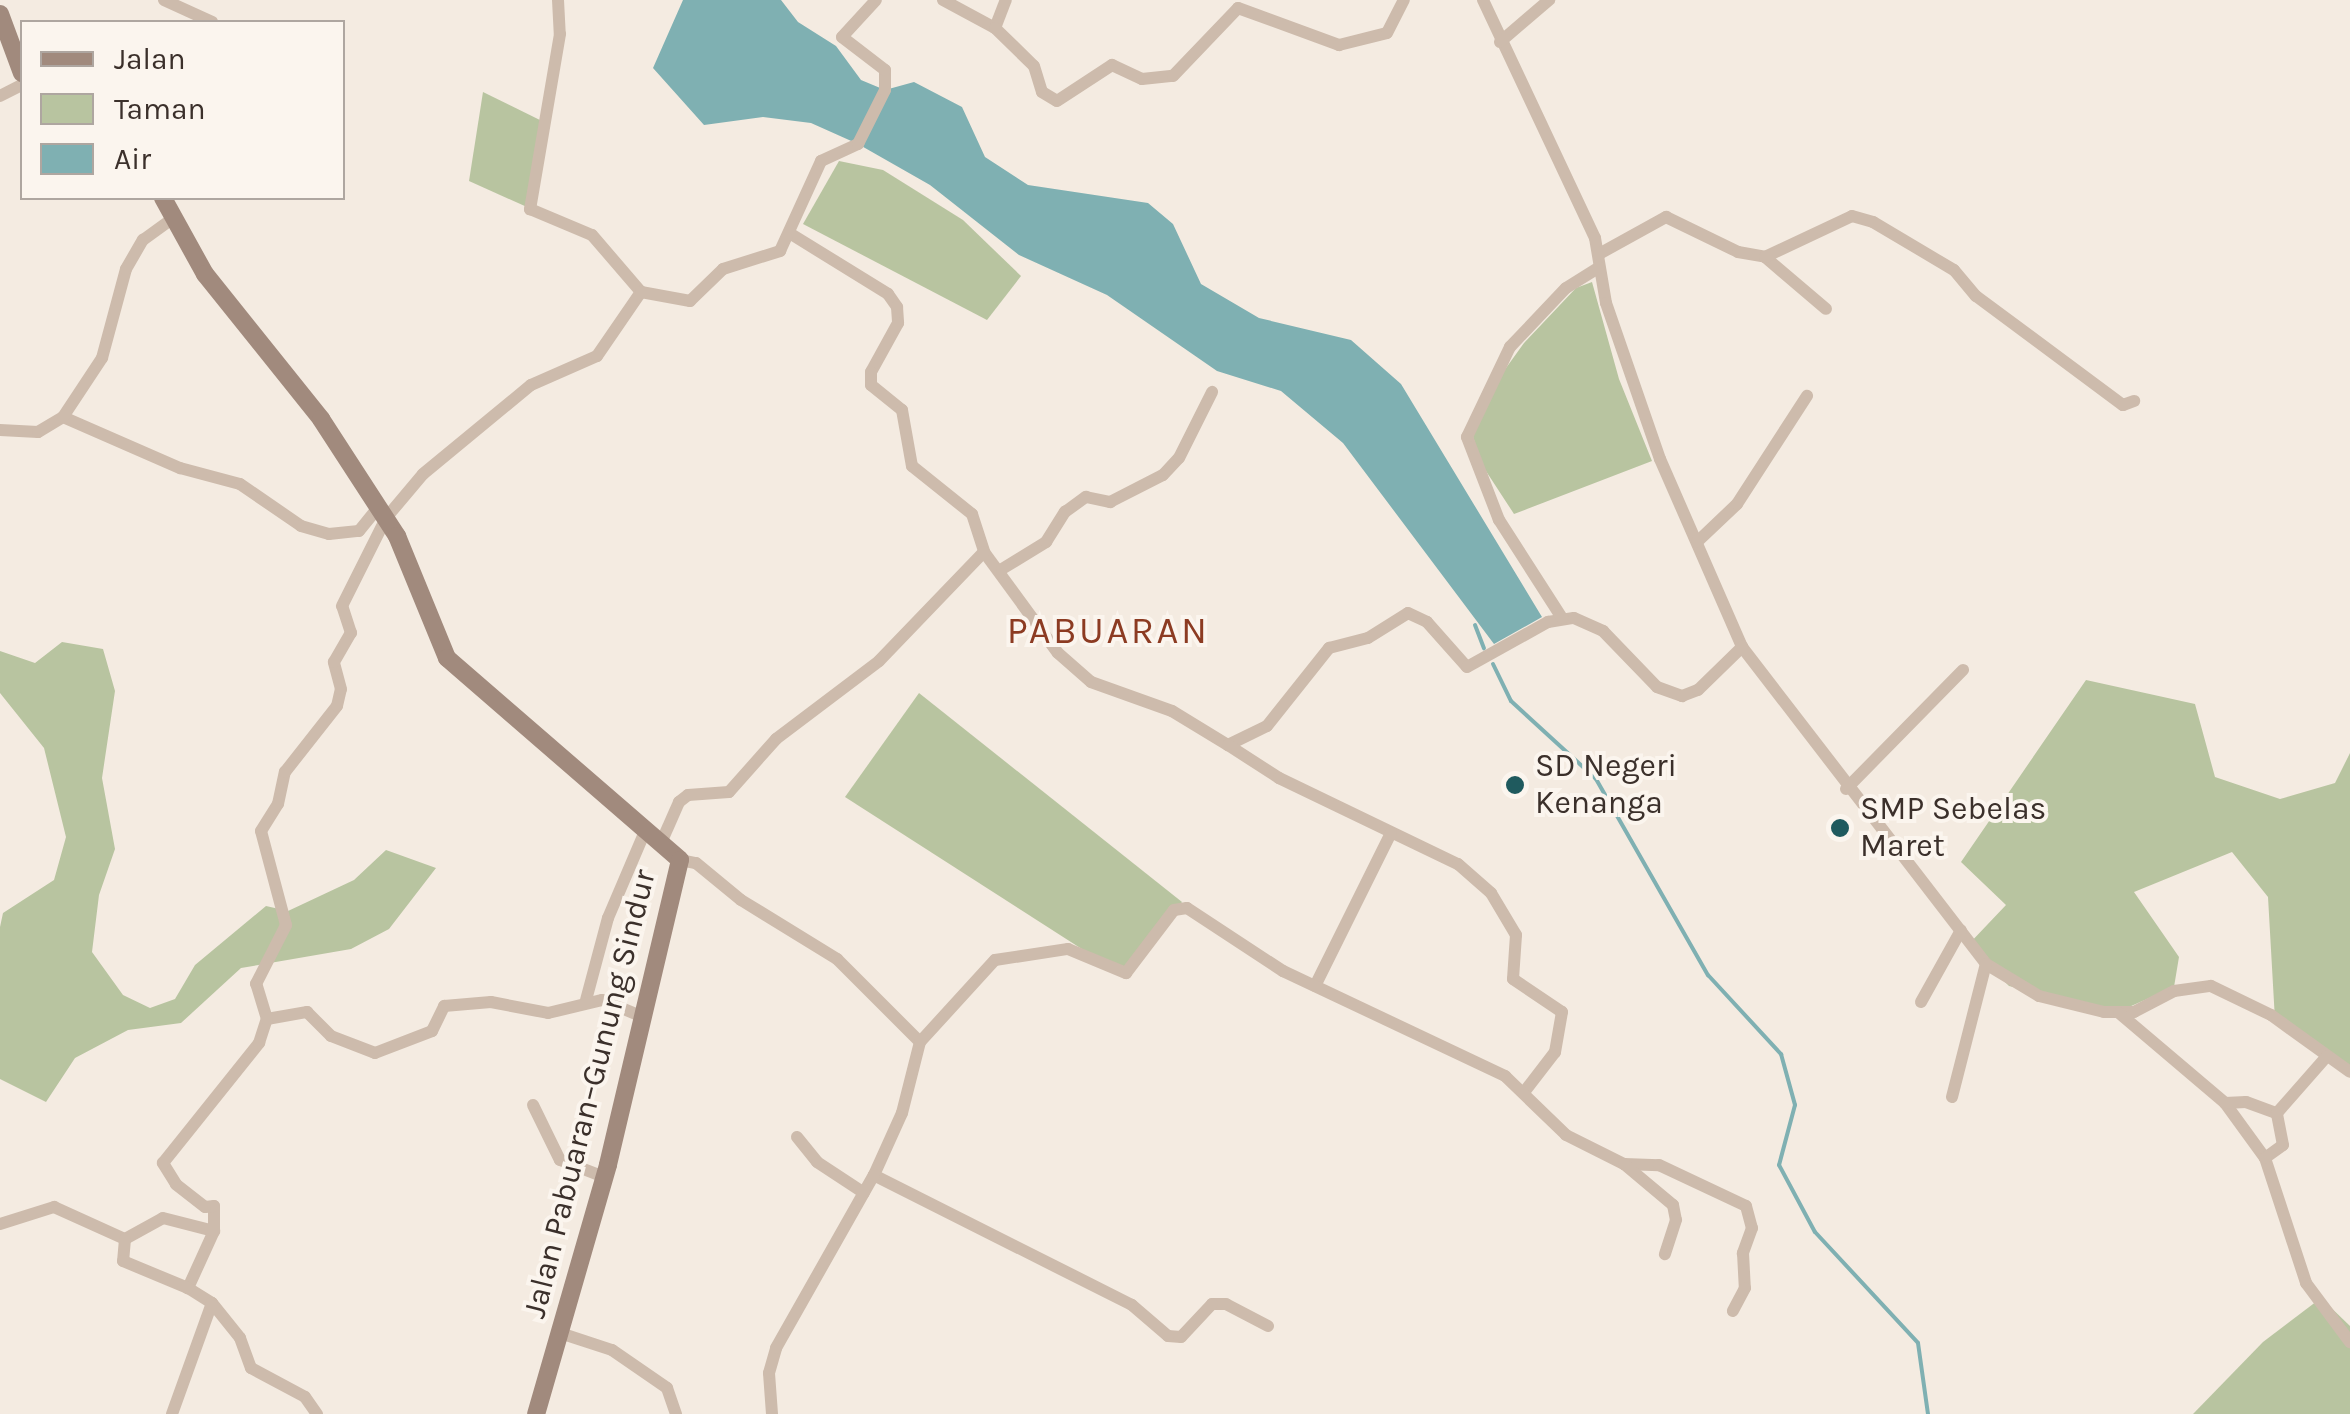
<!DOCTYPE html>
<html>
<head>
<meta charset="utf-8">
<style>
  body { margin:0 }
  #map { position:relative; width:2350px; height:1414px; overflow:hidden; background:#f4ebe1; font-family:Karla,sans-serif }
  div>[style] { position:absolute }
  [style*='--x'] { left:calc(var(--x)*1px); top:calc(var(--y)*1px); width:calc(var(--w)*1px); rotate:calc(var(--a)*1deg) }
  .green>* { inset:0; background:#b8c4a0 }
  .water>* { inset:0; background:#7fb0b2 }
  .stream>* { height:4px; margin:-2px; padding:0 2px; transform-origin:2px; border-radius:2px; background:#7fb0b2 }
  .street>* { height:12px; margin:-6px; padding:0 6px; transform-origin:6px; border-radius:6px; background:#cdbbac }
  .secondary>* { height:18px; margin:-9px; padding:0 9px; transform-origin:9px; border-radius:9px; background:#a18a7d }
  .dots>* { width:28px; height:28px; translate:-50% -50%; box-sizing:border-box; border:5px solid #fbf5ee; border-radius:50% }
  span { translate:-50% -50%; white-space:nowrap; text-align:center; line-height:1.15; -webkit-text-stroke:8px #fbf5ee; paint-order:stroke }
  .poi-label { font-size:32px; color:#3b302b }
  .left { translate:0 -50%; text-align:left }
  .street-label { font-size:32px; color:#3b302b }
  .quarter-label { font-size:38px; color:#8c3b22; letter-spacing:2.5px }
  .legend { position:absolute; left:20px; top:20px; width:325px; height:180px; box-sizing:border-box; background:#fbf5ee; border:2px solid #aea6a0; margin:0; padding:12px 18px; list-style:none; font-size:30px; color:#3b302b }
  .legend li { display:flex; align-items:center; gap:20px; height:50px }
  .legend b { width:50px; border:2px solid #aea6a0 }
</style>
</head>
<body>
<div id="map">
  <div class="green">
    <i style="clip-path:polygon(483px 92px,546px 123px,527px 207px,469px 181px)"></i>
    <i style="clip-path:polygon(839px 161px,883px 170px,963px 220px,1021px 276px,987px 320px,803px 224px)"></i>
    <i style="clip-path:polygon(1592px 282px,1619px 379px,1652px 461px,1514px 514px,1482px 465px,1473px 437px,1488px 393px,1524px 343px,1576px 288px)"></i>
    <i style="clip-path:polygon(62px 642px,103px 649px,115px 691px,102px 778px,115px 849px,99px 895px,92px 952px,123px 995px,150px 1008px,175px 999px,195px 965px,266px 906px,288px 911px,354px 880px,386px 850px,436px 868px,389px 929px,351px 949px,241px 968px,181px 1023px,128px 1030px,75px 1058px,46px 1102px,0 1079px,0 927px,3px 913px,54px 880px,66px 837px,44px 748px,0 693px,0 651px,35px 663px)"></i>
    <i style="clip-path:polygon(2086px 680px,2195px 704px,2215px 777px,2280px 799px,2335px 783px,2350px 753px,2350px 1073px,2275px 1020px,2268px 897px,2232px 852px,2134px 892px,2179px 957px,2174px 987px,2120px 1011px,2009px 986px,1968px 945px,2006px 905px,1961px 862px)"></i>
    <i style="clip-path:polygon(919px 693px,1182px 902px,1127px 978px,845px 797px)"></i>
    <i style="clip-path:polygon(2321px 1298px,2350px 1326px,2350px 1414px,2193px 1414px,2263px 1342px)"></i>
  </div>
  <div class="water">
    <i style="clip-path:polygon(683px 0,781px 0,798px 22px,836px 46px,861px 80px,885px 90px,914px 82px,962px 107px,985px 157px,1028px 185px,1148px 203px,1173px 224px,1201px 284px,1259px 318px,1351px 340px,1401px 384px,1542px 617px,1494px 644px,1343px 443px,1281px 391px,1217px 371px,1107px 295px,1019px 255px,930px 185px,858px 144px,811px 123px,763px 117px,704px 125px,653px 68px)"></i>
  </div>
  <div class="stream">
    <i style="--x:1475;--y:625;--w:25;--a:69"></i>
    <i style="--x:1493;--y:664;--w:41;--a:64.1"></i>
    <i style="--x:1511;--y:701;--w:115;--a:42.5"></i>
    <i style="--x:1596;--y:779;--w:226;--a:60.3"></i>
    <i style="--x:1708;--y:975;--w:108;--a:47.3"></i>
    <i style="--x:1781;--y:1054;--w:53;--a:74.6"></i>
    <i style="--x:1795;--y:1105;--w:62;--a:104.9"></i>
    <i style="--x:1779;--y:1165;--w:76;--a:61.8"></i>
    <i style="--x:1815;--y:1232;--w:151;--a:47.1"></i>
    <i style="--x:1918;--y:1343;--w:72;--a:82"></i>
  </div>
  <div class="street">
    <i style="--x:164;--y:0;--w:53;--a:24.6"></i>
    <i style="--x:558;--y:0;--w:34;--a:87"></i>
    <i style="--x:560;--y:34;--w:178;--a:99.7"></i>
    <i style="--x:530;--y:209;--w:67;--a:22.8"></i>
    <i style="--x:592;--y:235;--w:75;--a:49.3"></i>
    <i style="--x:943;--y:0;--w:59;--a:28.3"></i>
    <i style="--x:995;--y:28;--w:30;--a:-69"></i>
    <i style="--x:1483;--y:0;--w:263;--a:64.8"></i>
    <i style="--x:1595;--y:238;--w:66;--a:80.4"></i>
    <i style="--x:1606;--y:303;--w:165;--a:70.9"></i>
    <i style="--x:1660;--y:459;--w:205;--a:66.4"></i>
    <i style="--x:1742;--y:647;--w:400;--a:52.4"></i>
    <i style="--x:1986;--y:964;--w:62;--a:31.1"></i>
    <i style="--x:2039;--y:996;--w:67;--a:13.8"></i>
    <i style="--x:2104;--y:1012;--w:30;--a:0"></i>
    <i style="--x:2134;--y:1012;--w:45;--a:-27.7"></i>
    <i style="--x:2174;--y:991;--w:37;--a:-8"></i>
    <i style="--x:2211;--y:986;--w:67;--a:25.8"></i>
    <i style="--x:2271;--y:1015;--w:97;--a:35.8"></i>
    <i style="--x:995;--y:28;--w:54;--a:44.3"></i>
    <i style="--x:1034;--y:66;--w:27;--a:73"></i>
    <i style="--x:1042;--y:92;--w:17;--a:31"></i>
    <i style="--x:1057;--y:101;--w:66;--a:-33.2"></i>
    <i style="--x:1112;--y:65;--w:33;--a:25"></i>
    <i style="--x:1142;--y:79;--w:31;--a:-6"></i>
    <i style="--x:1173;--y:76;--w:94;--a:-46.3"></i>
    <i style="--x:1238;--y:8;--w:108;--a:20.1"></i>
    <i style="--x:1339;--y:45;--w:49;--a:-14"></i>
    <i style="--x:1387;--y:33;--w:37;--a:-63"></i>
    <i style="--x:1500;--y:42;--w:65;--a:-40.6"></i>
    <i style="--x:0;--y:96;--w:25;--a:-27"></i>
    <i style="--x:791;--y:234;--w:114;--a:31.7"></i>
    <i style="--x:888;--y:294;--w:16;--a:55"></i>
    <i style="--x:897;--y:307;--w:16;--a:86"></i>
    <i style="--x:898;--y:323;--w:56;--a:118.9"></i>
    <i style="--x:871;--y:372;--w:13;--a:90"></i>
    <i style="--x:871;--y:385;--w:40;--a:39"></i>
    <i style="--x:902;--y:410;--w:57;--a:79.9"></i>
    <i style="--x:912;--y:466;--w:77;--a:38.7"></i>
    <i style="--x:972;--y:514;--w:40;--a:72"></i>
    <i style="--x:984;--y:552;--w:125;--a:53.8"></i>
    <i style="--x:1058;--y:653;--w:44;--a:41.3"></i>
    <i style="--x:1091;--y:682;--w:86;--a:19.7"></i>
    <i style="--x:1172;--y:711;--w:66;--a:31.3"></i>
    <i style="--x:1228;--y:745;--w:43;--a:-26"></i>
    <i style="--x:1267;--y:726;--w:100;--a:-51.5"></i>
    <i style="--x:1329;--y:648;--w:40;--a:-14.4"></i>
    <i style="--x:1368;--y:638;--w:47;--a:-32"></i>
    <i style="--x:1408;--y:613;--w:21;--a:25"></i>
    <i style="--x:1427;--y:622;--w:60;--a:48.4"></i>
    <i style="--x:1467;--y:667;--w:93;--a:-29.1"></i>
    <i style="--x:1548;--y:622;--w:26;--a:-9"></i>
    <i style="--x:1574;--y:618;--w:32;--a:24"></i>
    <i style="--x:1603;--y:631;--w:78;--a:46"></i>
    <i style="--x:1657;--y:687;--w:27;--a:20"></i>
    <i style="--x:1682;--y:696;--w:17;--a:-21"></i>
    <i style="--x:1698;--y:690;--w:62;--a:-44.3"></i>
    <i style="--x:1599;--y:254;--w:77;--a:-28.9"></i>
    <i style="--x:1666;--y:217;--w:80;--a:25.9"></i>
    <i style="--x:1738;--y:252;--w:27;--a:10"></i>
    <i style="--x:1765;--y:257;--w:80;--a:40.4"></i>
    <i style="--x:1765;--y:257;--w:96;--a:-25.2"></i>
    <i style="--x:1852;--y:216;--w:22;--a:16"></i>
    <i style="--x:1873;--y:222;--w:94;--a:30.7"></i>
    <i style="--x:1954;--y:270;--w:34;--a:50"></i>
    <i style="--x:1976;--y:296;--w:183;--a:36.6"></i>
    <i style="--x:2123;--y:405;--w:12;--a:-20"></i>
    <i style="--x:63;--y:417;--w:128;--a:23.6"></i>
    <i style="--x:180;--y:468;--w:62;--a:14.9"></i>
    <i style="--x:240;--y:484;--w:74;--a:34.5"></i>
    <i style="--x:301;--y:526;--w:29;--a:16"></i>
    <i style="--x:329;--y:534;--w:30;--a:-6"></i>
    <i style="--x:359;--y:531;--w:32;--a:-51"></i>
    <i style="--x:0;--y:430;--w:38;--a:3"></i>
    <i style="--x:38;--y:432;--w:29;--a:-31"></i>
    <i style="--x:63;--y:417;--w:71;--a:-56.5"></i>
    <i style="--x:102;--y:358;--w:92;--a:-74.9"></i>
    <i style="--x:126;--y:269;--w:34;--a:-60"></i>
    <i style="--x:143;--y:240;--w:37;--a:-36"></i>
    <i style="--x:1697;--y:542;--w:55;--a:-43.5"></i>
    <i style="--x:1737;--y:504;--w:129;--a:-57.1"></i>
    <i style="--x:1002;--y:569;--w:52;--a:-31.5"></i>
    <i style="--x:1046;--y:542;--w:36;--a:-58"></i>
    <i style="--x:1065;--y:512;--w:26;--a:-36"></i>
    <i style="--x:1086;--y:497;--w:25;--a:12"></i>
    <i style="--x:1110;--y:502;--w:59;--a:-27"></i>
    <i style="--x:1163;--y:475;--w:23;--a:-47"></i>
    <i style="--x:1179;--y:458;--w:74;--a:-63.4"></i>
    <i style="--x:1562;--y:618;--w:117;--a:-122.7"></i>
    <i style="--x:1499;--y:520;--w:89;--a:-111.1"></i>
    <i style="--x:1467;--y:437;--w:100;--a:-64.5"></i>
    <i style="--x:1510;--y:347;--w:81;--a:-46.5"></i>
    <i style="--x:1566;--y:288;--w:39;--a:-32"></i>
    <i style="--x:1228;--y:745;--w:61;--a:32.9"></i>
    <i style="--x:1279;--y:778;--w:199;--a:25.7"></i>
    <i style="--x:1458;--y:864;--w:44;--a:41.3"></i>
    <i style="--x:1491;--y:893;--w:49;--a:59.2"></i>
    <i style="--x:1516;--y:935;--w:44;--a:93.9"></i>
    <i style="--x:1513;--y:979;--w:59;--a:34"></i>
    <i style="--x:1562;--y:1012;--w:41;--a:99.9"></i>
    <i style="--x:1555;--y:1052;--w:49;--a:127.6"></i>
    <i style="--x:1846;--y:789;--w:167;--a:-45.5"></i>
    <i style="--x:661;--y:843;--w:45;--a:-66.3"></i>
    <i style="--x:679;--y:802;--w:11;--a:-38"></i>
    <i style="--x:688;--y:795;--w:41;--a:-4.2"></i>
    <i style="--x:729;--y:792;--w:71;--a:-48.4"></i>
    <i style="--x:776;--y:739;--w:129;--a:-37.1"></i>
    <i style="--x:879;--y:661;--w:151;--a:-46.1"></i>
    <i style="--x:680;--y:860;--w:16;--a:11"></i>
    <i style="--x:696;--y:863;--w:58;--a:39.4"></i>
    <i style="--x:741;--y:900;--w:113;--a:31.6"></i>
    <i style="--x:837;--y:959;--w:117;--a:45"></i>
    <i style="--x:1315;--y:986;--w:171;--a:-63.6"></i>
    <i style="--x:586;--y:1000;--w:85;--a:-75"></i>
    <i style="--x:608;--y:918;--w:97;--a:-66.9"></i>
    <i style="--x:1921;--y:1002;--w:82;--a:-60.9"></i>
    <i style="--x:2119;--y:1013;--w:139;--a:40.3"></i>
    <i style="--x:2225;--y:1103;--w:68;--a:54"></i>
    <i style="--x:2265;--y:1158;--w:132;--a:71.8"></i>
    <i style="--x:2306;--y:1283;--w:74;--a:53.3"></i>
    <i style="--x:267;--y:1019;--w:41;--a:-9.9"></i>
    <i style="--x:307;--y:1012;--w:34;--a:45"></i>
    <i style="--x:331;--y:1036;--w:47;--a:21.1"></i>
    <i style="--x:375;--y:1053;--w:61;--a:-21.1"></i>
    <i style="--x:432;--y:1031;--w:28;--a:-64"></i>
    <i style="--x:444;--y:1006;--w:47;--a:-4.9"></i>
    <i style="--x:491;--y:1002;--w:58;--a:10.9"></i>
    <i style="--x:548;--y:1013;--w:56;--a:-13.5"></i>
    <i style="--x:602;--y:1000;--w:44;--a:22.5"></i>
    <i style="--x:1952;--y:1097;--w:137;--a:-75.7"></i>
    <i style="--x:2225;--y:1103;--w:21;--a:-3"></i>
    <i style="--x:2246;--y:1102;--w:33;--a:20"></i>
    <i style="--x:533;--y:1105;--w:61;--a:63.9"></i>
    <i style="--x:560;--y:1160;--w:47;--a:21.1"></i>
    <i style="--x:797;--y:1137;--w:32;--a:51"></i>
    <i style="--x:817;--y:1162;--w:56;--a:33.4"></i>
    <i style="--x:2265;--y:1158;--w:22;--a:-36"></i>
    <i style="--x:2283;--y:1145;--w:33;--a:-101"></i>
    <i style="--x:2277;--y:1113;--w:76;--a:-48.7"></i>
    <i style="--x:1624;--y:1164;--w:35;--a:2"></i>
    <i style="--x:1659;--y:1165;--w:96;--a:25.2"></i>
    <i style="--x:1746;--y:1206;--w:23;--a:75"></i>
    <i style="--x:1752;--y:1228;--w:27;--a:110"></i>
    <i style="--x:1743;--y:1253;--w:35;--a:87"></i>
    <i style="--x:1745;--y:1288;--w:26;--a:118"></i>
    <i style="--x:0;--y:1224;--w:57;--a:-17.5"></i>
    <i style="--x:54;--y:1207;--w:78;--a:24.3"></i>
    <i style="--x:125;--y:1239;--w:43;--a:-28.9"></i>
    <i style="--x:163;--y:1218;--w:53;--a:14.3"></i>
    <i style="--x:214;--y:1231;--w:63;--a:114.5"></i>
    <i style="--x:188;--y:1288;--w:28;--a:32"></i>
    <i style="--x:212;--y:1303;--w:45;--a:51.3"></i>
    <i style="--x:240;--y:1338;--w:32;--a:70"></i>
    <i style="--x:251;--y:1368;--w:61;--a:28.2"></i>
    <i style="--x:305;--y:1397;--w:21;--a:55"></i>
    <i style="--x:214;--y:1231;--w:25;--a:-90"></i>
    <i style="--x:214;--y:1206;--w:9;--a:174"></i>
    <i style="--x:205;--y:1207;--w:37;--a:-142"></i>
    <i style="--x:176;--y:1184;--w:25;--a:-122"></i>
    <i style="--x:163;--y:1163;--w:154;--a:-51.3"></i>
    <i style="--x:259;--y:1043;--w:25;--a:-72"></i>
    <i style="--x:267;--y:1019;--w:37;--a:-107"></i>
    <i style="--x:256;--y:984;--w:66;--a:-63"></i>
    <i style="--x:286;--y:925;--w:97;--a:-104.9"></i>
    <i style="--x:261;--y:831;--w:32;--a:-58"></i>
    <i style="--x:278;--y:804;--w:33;--a:-78"></i>
    <i style="--x:285;--y:772;--w:84;--a:-51.8"></i>
    <i style="--x:337;--y:706;--w:17;--a:-77"></i>
    <i style="--x:341;--y:689;--w:28;--a:-105"></i>
    <i style="--x:334;--y:662;--w:34;--a:-60"></i>
    <i style="--x:351;--y:633;--w:28;--a:-108"></i>
    <i style="--x:342;--y:606;--w:98;--a:-63.4"></i>
    <i style="--x:386;--y:518;--w:57;--a:-49.9"></i>
    <i style="--x:423;--y:474;--w:140;--a:-39.5"></i>
    <i style="--x:531;--y:385;--w:72;--a:-23.7"></i>
    <i style="--x:597;--y:356;--w:78;--a:-55.5"></i>
    <i style="--x:641;--y:292;--w:50;--a:10.4"></i>
    <i style="--x:690;--y:301;--w:46;--a:-44.1"></i>
    <i style="--x:723;--y:269;--w:60;--a:-17.5"></i>
    <i style="--x:780;--y:251;--w:99;--a:-65.5"></i>
    <i style="--x:821;--y:161;--w:41;--a:-24.7"></i>
    <i style="--x:858;--y:144;--w:60;--a:-63.4"></i>
    <i style="--x:885;--y:90;--w:20;--a:-90"></i>
    <i style="--x:885;--y:70;--w:54;--a:-142.5"></i>
    <i style="--x:842;--y:37;--w:50;--a:-47.4"></i>
    <i style="--x:125;--y:1239;--w:22;--a:95"></i>
    <i style="--x:123;--y:1261;--w:70;--a:22.6"></i>
    <i style="--x:1268;--y:1326;--w:47;--a:-152.4"></i>
    <i style="--x:1226;--y:1304;--w:14;--a:180"></i>
    <i style="--x:1212;--y:1304;--w:45;--a:133.2"></i>
    <i style="--x:1181;--y:1337;--w:13;--a:-176"></i>
    <i style="--x:1168;--y:1336;--w:48;--a:-139.3"></i>
    <i style="--x:1132;--y:1305;--w:289;--a:-153.3"></i>
    <i style="--x:874;--y:1175;--w:68;--a:-65.7"></i>
    <i style="--x:902;--y:1113;--w:73;--a:-75.8"></i>
    <i style="--x:920;--y:1042;--w:111;--a:-47.6"></i>
    <i style="--x:995;--y:960;--w:74;--a:-8.6"></i>
    <i style="--x:1068;--y:949;--w:63;--a:22.5"></i>
    <i style="--x:1126;--y:973;--w:79;--a:-52.7"></i>
    <i style="--x:1174;--y:910;--w:13;--a:-9"></i>
    <i style="--x:1187;--y:908;--w:115;--a:33.3"></i>
    <i style="--x:1283;--y:971;--w:246;--a:25.3"></i>
    <i style="--x:1505;--y:1076;--w:85;--a:44"></i>
    <i style="--x:1566;--y:1135;--w:65;--a:26.6"></i>
    <i style="--x:1624;--y:1164;--w:64;--a:39.9"></i>
    <i style="--x:1673;--y:1205;--w:15;--a:79"></i>
    <i style="--x:1676;--y:1220;--w:36;--a:108"></i>
    <i style="--x:560;--y:1333;--w:55;--a:18.1"></i>
    <i style="--x:612;--y:1350;--w:67;--a:34.6"></i>
    <i style="--x:667;--y:1388;--w:28;--a:71"></i>
    <i style="--x:172;--y:1414;--w:118;--a:-70.2"></i>
    <i style="--x:772;--y:1414;--w:41;--a:-94.2"></i>
    <i style="--x:769;--y:1373;--w:26;--a:-74"></i>
    <i style="--x:776;--y:1348;--w:199;--a:-60.5"></i>
  </div>
  <div class="secondary">
    <i style="--x:0;--y:14;--w:63;--a:69.6"></i>
    <i style="--x:163;--y:198;--w:87;--a:61.1"></i>
    <i style="--x:205;--y:274;--w:186;--a:51.3"></i>
    <i style="--x:321;--y:419;--w:140;--a:57"></i>
    <i style="--x:397;--y:536;--w:132;--a:67.7"></i>
    <i style="--x:447;--y:658;--w:308;--a:40.9"></i>
    <i style="--x:680;--y:860;--w:313;--a:103.3"></i>
    <i style="--x:608;--y:1165;--w:259;--a:106.1"></i>
  </div>
  <div class="dots">
    <i style="left:1515px;top:785px;background:#1f5a5e"></i>
    <i style="left:1840px;top:828px;background:#1f5a5e"></i>
  </div>
  <div class="poi-label">
    <span class="left" style="left:1535px;top:785px">SD Negeri<br>Kenanga</span>
    <span class="left" style="left:1860px;top:828px">SMP Sebelas<br>Maret</span>
  </div>
  <div class="street-label">
    <span style="left:590px;top:1094px;rotate:-76deg">Jalan Pabuaran–Gunung Sindur</span>
  </div>
  <div class="quarter-label">
    <span style="left:1108px;top:631px">PABUARAN</span>
  </div>
  <ul class="legend">
  <li><b style="height:12px;background:#a18a7d"></b>Jalan</li>
  <li><b style="height:28px;background:#b8c4a0"></b>Taman</li>
  <li><b style="height:28px;background:#7fb0b2"></b>Air</li>
  </ul>
</div>
</body>
</html>
